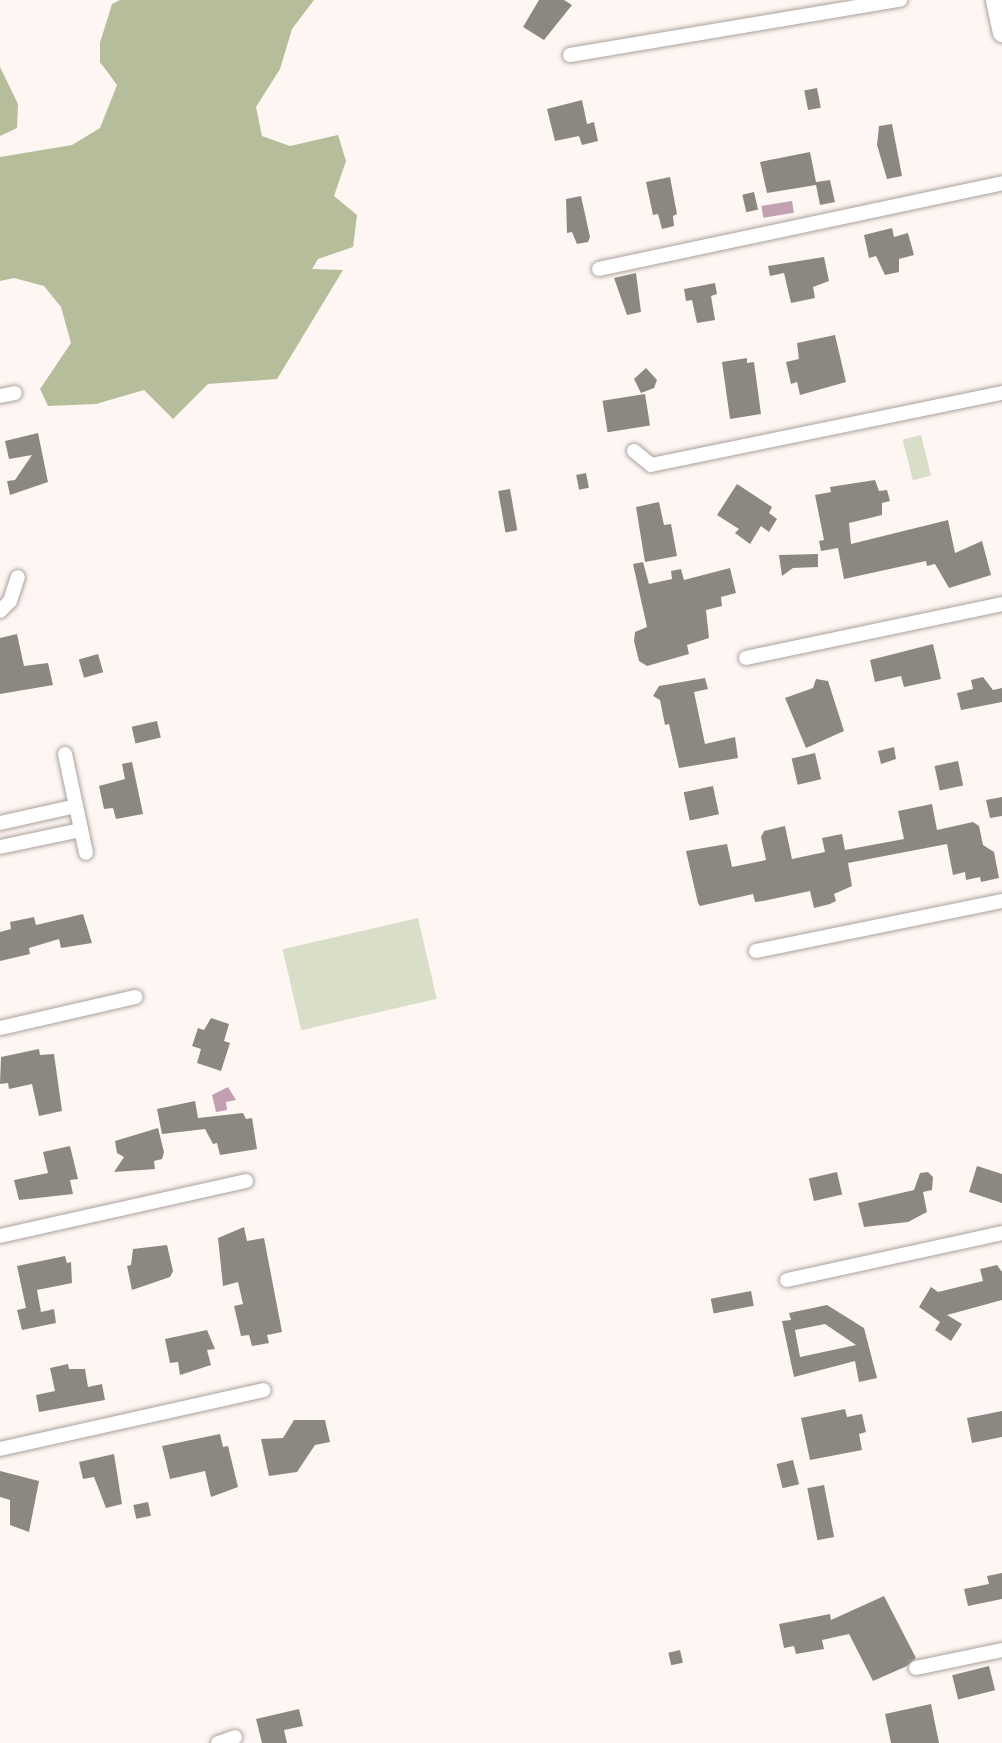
<!DOCTYPE html>
<html>
<head>
<meta charset="utf-8">
<style>
  body { margin:0 }
  #map { position:relative; width:1002px; height:1743px; overflow:hidden; background:#fef6f2; font-family:"Source Sans 3",sans-serif }
  div>[style] { position:absolute }
  [style*='--x'] { left:calc(var(--x)*1px); top:calc(var(--y)*1px); width:calc(var(--w)*1px); rotate:calc(var(--a)*1deg) }
  .green>* { inset:0; background:#d9dec9; transform-origin:0 0 }
  .forest>* { inset:0; background:#b5bd9b }
  .water>* { inset:0; background:#c3a0b1; transform-origin:0 0 }
  .building>* { inset:0; background:#8b8881; transform-origin:0 0 }
  .roads { filter:drop-shadow(0 0 2px #a8a19d) drop-shadow(0 0 2px #a8a19d) }
  .street>* { height:14px; margin:-7px; padding:0 7px; transform-origin:7px; border-radius:7px; background:#fff }
  .secondary>* { height:19px; margin:-9.5px; padding:0 9.5px; transform-origin:9.5px; border-radius:9.5px; background:#fff }
  span { translate:-50% -50%; white-space:nowrap; text-align:center; line-height:1.15; -webkit-text-stroke:6px #fef6f2; paint-order:stroke }
</style>
</head>
<body>
<div id="map">
  <div class="green">
    <i style="left:921px;top:435px;width:42px;height:19px;rotate:76deg"></i>
    <i style="left:418px;top:918px;width:83px;height:139px;rotate:77deg"></i>
  </div>
  <div class="forest">
    <i style="clip-path:polygon(120px 0,314px 0,292px 29px,280px 69px,256px 107px,262px 136px,290px 146px,338px 135px,346px 161px,334px 196px,357px 215px,353px 247px,318px 259px,312px 269px,343px 270px,277px 379px,208px 384px,173px 419px,144px 390px,96px 404px,48px 406px,40px 389px,71px 343px,61px 307px,44px 286px,14px 278px,0 281px,0 157px,72px 145px,100px 128px,117px 85px,100px 62px,100px 43px,112px 4px)"></i>
    <i style="clip-path:polygon(0 67px,18px 104px,17px 128px,0 136px)"></i>
  </div>
  <div class="water">
    <i style="left:792px;top:201px;width:12px;height:31px;rotate:81deg"></i>
    <i style="clip-path:polygon(228px 1087px,236px 1100px,226px 1102px,227px 1110px,216px 1112px,212px 1095px)"></i>
  </div>
  <div class="building">
    <i style="clip-path:polygon(539px 0,564px 0,572px 5px,544px 40px,523px 27px)"></i>
    <i style="left:817px;top:88px;width:20px;height:13px;rotate:79deg"></i>
    <i style="clip-path:polygon(582px 100px,587px 124px,594px 122px,598px 141px,582px 145px,579px 136px,555px 141px,547px 109px)"></i>
    <i style="clip-path:polygon(892px 124px,902px 176px,887px 179px,877px 145px,879px 126px)"></i>
    <i style="clip-path:polygon(810px 152px,816px 182px,830px 180px,835px 202px,820px 205px,816px 185px,767px 193px,760px 162px)"></i>
    <i style="clip-path:polygon(670px 177px,677px 214px,673px 216px,674px 226px,662px 229px,658px 214px,653px 215px,646px 182px)"></i>
    <i style="left:754px;top:192px;width:18px;height:12px;rotate:77deg"></i>
    <i style="clip-path:polygon(581px 196px,590px 237px,588px 242px,577px 244px,572px 232px,567px 233px,566px 199px)"></i>
    <i style="clip-path:polygon(892px 228px,894px 237px,908px 233px,914px 255px,899px 259px,899px 272px,885px 275px,876px 256px,869px 258px,864px 235px)"></i>
    <i style="clip-path:polygon(824px 257px,829px 281px,813px 287px,815px 298px,791px 303px,784px 273px,770px 276px,768px 266px)"></i>
    <i style="clip-path:polygon(636px 273px,641px 312px,627px 315px,614px 278px)"></i>
    <i style="clip-path:polygon(715px 283px,717px 294px,711px 296px,715px 320px,697px 323px,692px 300px,686px 301px,684px 289px)"></i>
    <i style="clip-path:polygon(835px 335px,846px 382px,800px 395px,797px 382px,791px 384px,786px 362px,799px 359px,797px 343px)"></i>
    <i style="clip-path:polygon(747px 358px,747px 363px,754px 362px,761px 414px,730px 419px,722px 362px)"></i>
    <i style="clip-path:polygon(646px 368px,657px 380px,654px 388px,641px 393px,634px 379px)"></i>
    <i style="left:645px;top:394px;width:32px;height:43px;rotate:81deg"></i>
    <i style="clip-path:polygon(38px 433px,48px 482px,10px 495px,7px 481px,15px 480px,32px 455px,9px 459px,5px 441px)"></i>
    <i style="left:586px;top:473px;width:15px;height:10px;rotate:79deg"></i>
    <i style="clip-path:polygon(875px 480px,879px 491px,887px 490px,890px 501px,882px 503px,882px 515px,849px 523px,851px 544px,948px 520px,955px 553px,982px 541px,991px 575px,949px 588px,935px 564px,927px 566px,926px 561px,844px 579px,838px 548px,821px 551px,819px 541px,824px 540px,815px 495px,831px 492px,830px 487px)"></i>
    <i style="clip-path:polygon(737px 484px,772px 507px,769px 513px,777px 519px,769px 532px,761px 526px,750px 544px,735px 533px,739px 529px,717px 515px)"></i>
    <i style="left:510px;top:489px;width:42px;height:12px;rotate:80deg"></i>
    <i style="clip-path:polygon(659px 502px,664px 525px,671px 524px,677px 556px,645px 562px,636px 507px)"></i>
    <i style="clip-path:polygon(818px 554px,818px 567px,793px 568px,782px 576px,779px 555px)"></i>
    <i style="clip-path:polygon(643px 562px,649px 584px,672px 579px,671px 571px,681px 569px,684px 580px,730px 568px,736px 593px,721px 597px,722px 606px,706px 610px,709px 638px,687px 645px,689px 654px,647px 666px,639px 661px,634px 641px,635px 632px,647px 627px,633px 564px)"></i>
    <i style="clip-path:polygon(17px 634px,24px 666px,48px 663px,53px 685px,0 694px,0 638px)"></i>
    <i style="clip-path:polygon(933px 644px,941px 679px,904px 687px,901px 676px,875px 682px,870px 660px)"></i>
    <i style="left:98px;top:654px;width:19px;height:20px;rotate:74deg"></i>
    <i style="clip-path:polygon(983px 677px,993px 690px,1002px 688px,1002px 702px,961px 710px,957px 693px,973px 689px,971px 680px)"></i>
    <i style="clip-path:polygon(705px 678px,708px 689px,694px 692px,705px 744px,735px 737px,738px 758px,679px 768px,669px 724px,665px 725px,660px 700px,653px 696px,659px 686px)"></i>
    <i style="clip-path:polygon(816px 679px,828px 681px,844px 731px,806px 748px,785px 698px,813px 688px)"></i>
    <i style="left:157px;top:721px;width:17px;height:26px;rotate:77deg"></i>
    <i style="clip-path:polygon(894px 747px,896px 759px,881px 764px,878px 751px)"></i>
    <i style="left:815px;top:753px;width:27px;height:24px;rotate:77deg"></i>
    <i style="left:958px;top:761px;width:25px;height:24px;rotate:78deg"></i>
    <i style="clip-path:polygon(132px 762px,143px 814px,116px 819px,113px 808px,104px 809px,99px 786px,125px 779px,122px 764px)"></i>
    <i style="left:713px;top:786px;width:29px;height:30px;rotate:78deg"></i>
    <i style="clip-path:polygon(1002px 797px,1002px 816px,990px 818px,986px 800px)"></i>
    <i style="clip-path:polygon(932px 804px,937px 830px,973px 822px,979px 826px,983px 845px,994px 852px,999px 878px,981px 882px,980px 877px,966px 880px,965px 872px,953px 875px,947px 844px,848px 863px,852px 886px,834px 894px,836px 901px,830px 904px,814px 908px,810px 891px,763px 901px,755px 902px,753px 894px,700px 906px,698px 903px,686px 851px,727px 844px,732px 867px,766px 860px,761px 837px,764px 831px,785px 826px,792px 859px,825px 852px,822px 838px,842px 834px,845px 850px,904px 839px,898px 811px)"></i>
    <i style="clip-path:polygon(83px 914px,92px 943px,61px 948px,59px 939px,29px 948px,30px 954px,0 961px,0 932px,11px 929px,10px 922px,34px 917px,36px 925px)"></i>
    <i style="clip-path:polygon(211px 1018px,229px 1024px,224px 1041px,230px 1043px,221px 1071px,197px 1063px,201px 1049px,192px 1046px,198px 1028px,204px 1030px)"></i>
    <i style="clip-path:polygon(39px 1049px,40px 1055px,54px 1054px,62px 1111px,39px 1116px,32px 1084px,9px 1089px,8px 1083px,0 1084px,1px 1057px)"></i>
    <i style="clip-path:polygon(195px 1101px,198px 1118px,243px 1113px,246px 1119px,252px 1118px,257px 1149px,220px 1155px,217px 1143px,213px 1144px,205px 1129px,162px 1134px,157px 1109px)"></i>
    <i style="clip-path:polygon(158px 1128px,164px 1152px,162px 1159px,154px 1161px,155px 1169px,114px 1172px,124px 1157px,117px 1153px,115px 1141px)"></i>
    <i style="clip-path:polygon(70px 1146px,78px 1179px,70px 1180px,73px 1194px,19px 1200px,14px 1180px,48px 1173px,43px 1152px)"></i>
    <i style="clip-path:polygon(977px 1166px,1002px 1174px,1002px 1203px,969px 1192px)"></i>
    <i style="left:837px;top:1172px;width:23px;height:29px;rotate:77deg"></i>
    <i style="clip-path:polygon(928px 1172px,933px 1177px,932px 1190px,923px 1192px,927px 1212px,908px 1222px,864px 1227px,858px 1203px,914px 1190px,920px 1173px)"></i>
    <i style="clip-path:polygon(244px 1227px,247px 1241px,264px 1238px,282px 1332px,267px 1335px,269px 1343px,252px 1346px,249px 1335px,241px 1336px,234px 1306px,243px 1304px,238px 1282px,223px 1286px,218px 1238px)"></i>
    <i style="clip-path:polygon(167px 1245px,173px 1271px,170px 1277px,132px 1290px,127px 1266px,131px 1265px,133px 1249px)"></i>
    <i style="clip-path:polygon(65px 1256px,67px 1263px,71px 1262px,72px 1283px,37px 1290px,41px 1312px,54px 1309px,56px 1323px,22px 1330px,17px 1310px,26px 1308px,17px 1266px)"></i>
    <i style="clip-path:polygon(997px 1265px,1002px 1272px,1002px 1300px,947px 1315px,962px 1324px,951px 1341px,935px 1330px,940px 1322px,919px 1307px,931px 1287px,938px 1292px,983px 1281px,980px 1269px)"></i>
    <i style="left:751px;top:1291px;width:15px;height:41px;rotate:79deg"></i>
    <i style="clip-path:polygon(evenodd,827px 1305px,864px 1328px,877px 1378px,859px 1382px,855px 1361px,794px 1377px,782px 1321px,791px 1320px,789px 1313px,827px 1305px,825px 1324px,856px 1345px,800px 1357px,795px 1330px,825px 1324px)"></i>
    <i style="clip-path:polygon(207px 1330px,215px 1349px,207px 1350px,211px 1365px,180px 1375px,178px 1362px,170px 1363px,165px 1339px)"></i>
    <i style="clip-path:polygon(68px 1364px,69px 1369px,85px 1369px,88px 1387px,102px 1384px,105px 1400px,39px 1412px,36px 1395px,55px 1391px,50px 1368px)"></i>
    <i style="clip-path:polygon(845px 1409px,847px 1417px,862px 1414px,866px 1432px,859px 1434px,862px 1450px,810px 1460px,801px 1418px)"></i>
    <i style="clip-path:polygon(1002px 1411px,1002px 1437px,972px 1443px,967px 1418px)"></i>
    <i style="clip-path:polygon(294px 1420px,325px 1420px,330px 1442px,315px 1445px,297px 1472px,269px 1476px,261px 1439px,283px 1438px)"></i>
    <i style="clip-path:polygon(220px 1434px,223px 1447px,228px 1446px,238px 1487px,211px 1497px,205px 1471px,170px 1479px,162px 1446px)"></i>
    <i style="clip-path:polygon(114px 1454px,122px 1504px,106px 1508px,94px 1477px,83px 1479px,79px 1462px)"></i>
    <i style="left:793px;top:1460px;width:25px;height:17px;rotate:76deg"></i>
    <i style="clip-path:polygon(0 1471px,39px 1481px,29px 1532px,10px 1525px,10px 1500px,0 1497px)"></i>
    <i style="left:824px;top:1485px;width:53px;height:17px;rotate:79deg"></i>
    <i style="left:148px;top:1502px;width:14px;height:15px;rotate:78deg"></i>
    <i style="clip-path:polygon(1002px 1573px,1002px 1599px,968px 1606px,964px 1589px,989px 1584px,987px 1576px)"></i>
    <i style="clip-path:polygon(884px 1596px,916px 1658px,907px 1666px,873px 1681px,849px 1634px,822px 1640px,824px 1649px,796px 1654px,794px 1646px,784px 1648px,779px 1624px,830px 1614px,831px 1620px)"></i>
    <i style="left:680px;top:1650px;width:13px;height:12px;rotate:77deg"></i>
    <i style="left:989px;top:1666px;width:25px;height:38px;rotate:76deg"></i>
    <i style="clip-path:polygon(931px 1704px,939px 1743px,891px 1743px,885px 1714px)"></i>
    <i style="clip-path:polygon(299px 1709px,303px 1726px,284px 1730px,287px 1743px,262px 1743px,256px 1719px)"></i>
  </div>
  <div class="roads">
    <div class="street">
      <i style="--x:570;--y:55;--w:335;--a:-9.5"></i>
      <i style="--x:599;--y:269;--w:412;--a:-12"></i>
      <i style="--x:0;--y:396;--w:15;--a:-11"></i>
      <i style="--x:634;--y:451;--w:22;--a:39"></i>
      <i style="--x:651;--y:465;--w:358;--a:-11.6"></i>
      <i style="--x:0;--y:611;--w:14;--a:-45"></i>
      <i style="--x:10;--y:601;--w:25;--a:-72"></i>
      <i style="--x:746;--y:658;--w:262;--a:-11.9"></i>
      <i style="--x:65;--y:754;--w:101;--a:78"></i>
      <i style="--x:0;--y:823;--w:78;--a:-12.6"></i>
      <i style="--x:0;--y:847;--w:83;--a:-11.9"></i>
      <i style="--x:756;--y:951;--w:251;--a:-11.5"></i>
      <i style="--x:0;--y:1028;--w:139;--a:-12.9"></i>
      <i style="--x:0;--y:1236;--w:252;--a:-12.6"></i>
      <i style="--x:787;--y:1280;--w:220;--a:-12.3"></i>
      <i style="--x:0;--y:1449;--w:270;--a:-12.6"></i>
      <i style="--x:916;--y:1668;--w:88;--a:-11.8"></i>
      <i style="--x:218;--y:1743;--w:18;--a:-19"></i>
    </div>
    <div class="secondary">
      <i style="--x:995;--y:0;--w:33;--a:78"></i>
    </div>
  </div>
</div>
</body>
</html>
